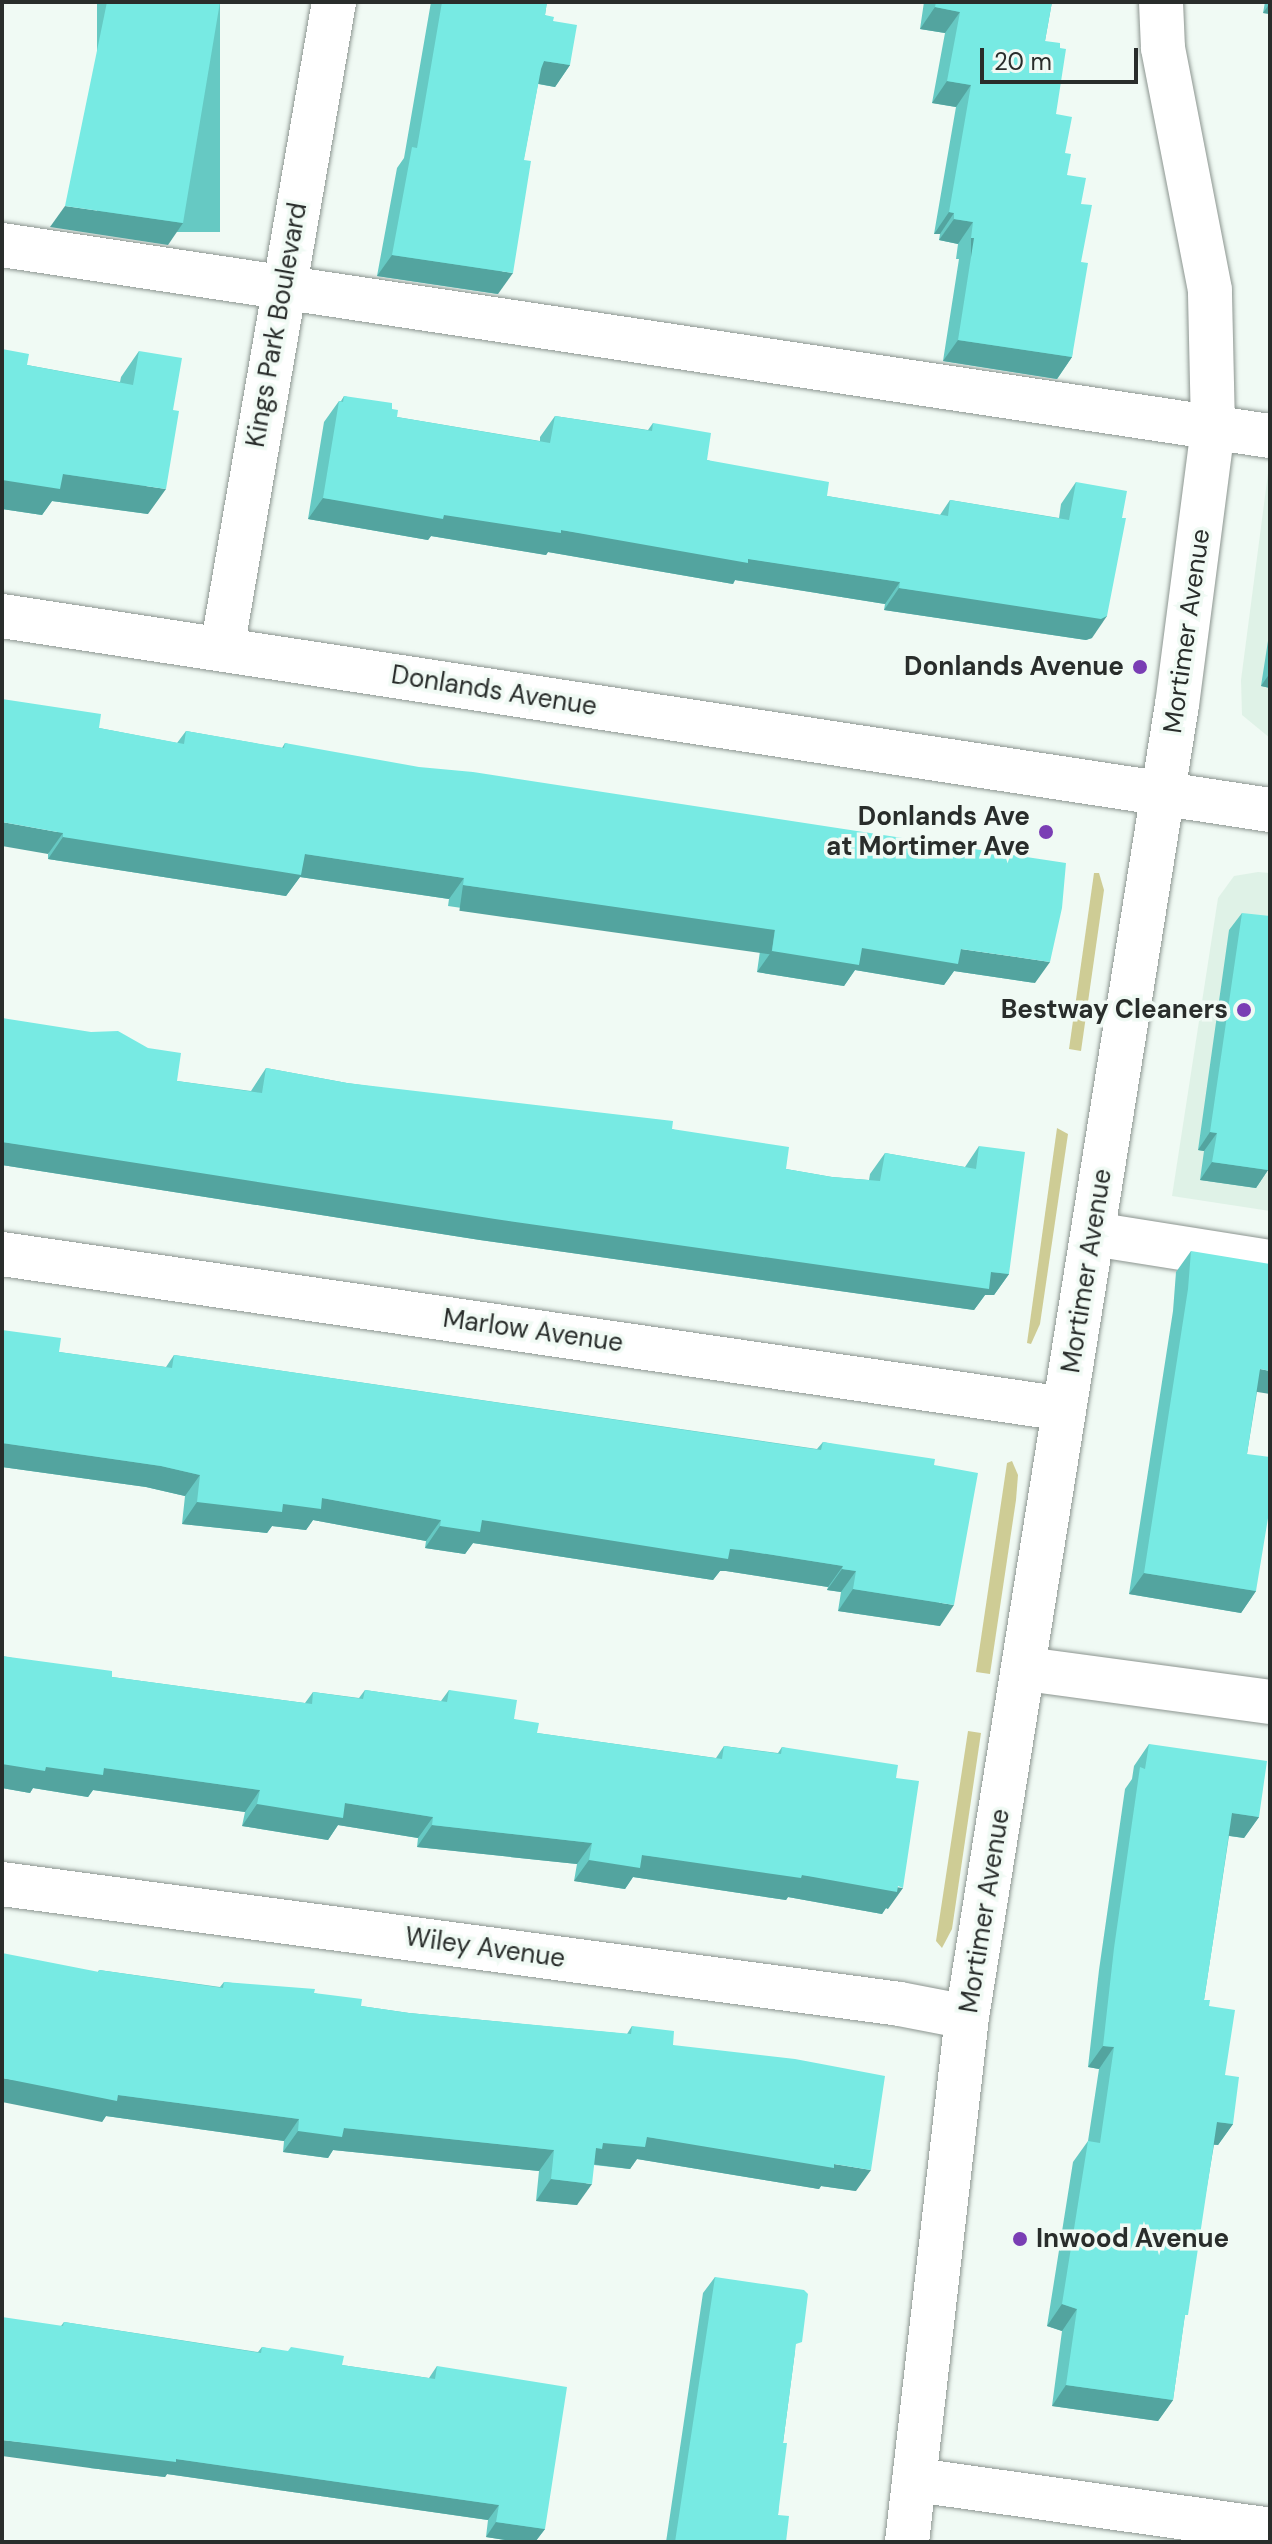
<!DOCTYPE html>
<html>
<head>
<meta charset="utf-8">
<style>
  body { margin:0 }
  #map { position:relative; width:1272px; height:2544px; overflow:hidden; background:#f0faf4; font-family:"DM Sans",sans-serif }
  div>[style] { position:absolute }
  [style*='--x'] { left:calc(var(--x)*1px); top:calc(var(--y)*1px); width:calc(var(--w)*1px); rotate:calc(var(--a)*1deg) }
  .built>* { inset:0; background:#dff2e7 }
  .green>* { inset:0; background:#cecc95 }
  .roads { filter:drop-shadow(0 0 2px #8c9590) drop-shadow(0 0 2px #8c9590) }
  .minor>* { height:44px; margin:-22px; padding:0 22px; transform-origin:22px; border-radius:22px; background:#fff }
  .wall>* { inset:0; background:#66c9c3; transform-origin:0 0 }
  .shaded-wall>* { inset:0; background:#53a49f; transform-origin:0 0 }
  .building>* { inset:0; background:#77eae3 }
  .dots>* { width:22px; height:22px; translate:-50% -50%; box-sizing:border-box; border:4px solid #f0faf4; border-radius:50% }
  span { translate:-50% -50%; white-space:nowrap; text-align:center; line-height:1.15; -webkit-text-stroke:7px #f0faf4; paint-order:stroke }
  .street-label { font-size:26px; color:#292d2b }
  .poi-label { font-size:26px; color:#292d2b; font-weight:700 }
  .right { translate:-100% -50%; text-align:right }
  .left { translate:0 -50%; text-align:left }
  .frame { position:absolute; inset:0; border:4px solid #292d2b; pointer-events:none }
  .scale { position:absolute; left:980px; top:48px; width:158px; height:36px; box-sizing:border-box; border:4px solid #292d2b; border-top:0; padding-left:10px; font-size:24px; line-height:28px; white-space:nowrap; color:#292d2b; -webkit-text-stroke:6px #f0faf4; paint-order:stroke }
</style>
</head>
<body>
<div id="map">
  <div class="built">
    <i style="clip-path:polygon(1270px 458px,1270px 738px,1242px 715px,1241px 680px)"></i>
    <i style="clip-path:polygon(1258px 872px,1270px 873px,1270px 1211px,1172px 1196px,1218px 898px,1234px 876px)"></i>
  </div>
  <div class="green">
    <i style="clip-path:polygon(1094px 873px,1099px 873px,1104px 890px,1081px 1051px,1069px 1049px)"></i>
    <i style="clip-path:polygon(1057px 1128px,1068px 1134px,1040px 1324px,1031px 1344px,1027px 1343px)"></i>
    <i style="clip-path:polygon(1012px 1461px,1018px 1475px,1016px 1500px,990px 1674px,976px 1672px,1007px 1463px)"></i>
    <i style="clip-path:polygon(968px 1731px,981px 1733px,952px 1929px,942px 1948px,936px 1941px)"></i>
  </div>
  <div class="roads">
    <div class="minor">
      <i style="--x:2;--y:245;--w:1282;--a:8.57"></i>
      <i style="--x:2;--y:616;--w:1283;--a:8.7"></i>
      <i style="--x:222;--y:649;--w:657;--a:-80.18"></i>
      <i style="--x:1093;--y:1234;--w:179;--a:9"></i>
      <i style="--x:2;--y:1254;--w:1073;--a:8.3"></i>
      <i style="--x:1026;--y:1669;--w:246;--a:7.7"></i>
      <i style="--x:2;--y:1884;--w:906;--a:7.61"></i>
      <i style="--x:900;--y:2004;--w:68;--a:11"></i>
      <i style="--x:916;--y:2480;--w:358;--a:8"></i>
      <i style="--x:907;--y:2542;--w:528;--a:-83.48"></i>
      <i style="--x:967;--y:2017;--w:1329;--a:-80.91"></i>
      <i style="--x:1177;--y:705;--w:280;--a:-82.6"></i>
      <i style="--x:1213;--y:427;--w:137;--a:-91.3"></i>
      <i style="--x:1210;--y:290;--w:247;--a:-101"></i>
      <i style="--x:1163;--y:48;--w:46;--a:-92.5"></i>
    </div>
  </div>
  <div class="wall">
    <i style="left:97px;top:2px;width:123px;height:230px"></i>
    <i style="clip-path:polygon(431px 2px,547px 2px,545px 15px,553px 21px,570px 65px,555px 87px,538px 84px,498px 294px,377px 276px,397px 168px,404px 158px)"></i>
    <i style="clip-path:polygon(924px 2px,1052px 2px,1045px 41px,1056px 114px,1065px 153px,1067px 175px,1081px 204px,1081px 262px,1072px 357px,1057px 379px,943px 361px,959px 259px,956px 259px,958px 244px,939px 240px,940px 234px,934px 234px,956px 107px,932px 103px,945px 33px,920px 29px)"></i>
    <i style="clip-path:polygon(1265px 2px,1270px 2px,1270px 14px,1263px 13px)"></i>
    <i style="clip-path:polygon(2px 349px,27px 365px,120px 382px,121px 377px,139px 351px,148px 514px,52px 501px,42px 515px,2px 509px)"></i>
    <i style="clip-path:polygon(344px 396px,392px 409px,397px 417px,540px 441px,540px 437px,555px 416px,648px 430px,653px 423px,707px 460px,827px 496px,940px 515px,950px 500px,1059px 518px,1061px 504px,1076px 482px,1092px 638px,1086px 640px,884px 610px,885px 604px,735px 580px,733px 584px,548px 552px,546px 555px,431px 536px,428px 540px,308px 519px,324px 422px,339px 401px,341px 401px)"></i>
    <i style="clip-path:polygon(1270px 628px,1270px 688px,1261px 686px)"></i>
    <i style="clip-path:polygon(99px 728px,177px 743px,186px 731px,282px 748px,285px 743px,1035px 983px,954px 971px,944px 985px,855px 970px,844px 986px,757px 972px,760px 951px,448px 906px,449px 899px,300px 877px,286px 896px,48px 859px,48px 854px)"></i>
    <i style="clip-path:polygon(1242px 913px,1268px 1170px,1256px 1188px,1200px 1180px,1204px 1151px,1198px 1150px,1229px 930px)"></i>
    <i style="clip-path:polygon(2px 1018px,177px 1081px,251px 1091px,266px 1068px,347px 1083px,672px 1129px,786px 1169px,832px 1177px,869px 1180px,870px 1174px,885px 1153px,965px 1167px,979px 1146px,1009px 1274px,994px 1295px,985px 1295px,974px 1310px,480px 1240px,2px 1165px)"></i>
    <i style="clip-path:polygon(1191px 1251px,1257px 1392px,1247px 1454px,1256px 1591px,1241px 1613px,1129px 1594px,1173px 1311px,1176px 1272px)"></i>
    <i style="clip-path:polygon(2px 1330px,59px 1352px,166px 1367px,174px 1355px,817px 1449px,823px 1442px,934px 1465px,940px 1626px,838px 1611px,841px 1592px,827px 1590px,828px 1587px,726px 1571px,720px 1571px,713px 1580px,473px 1543px,465px 1554px,425px 1548px,426px 1541px,313px 1520px,306px 1530px,272px 1526px,267px 1533px,182px 1524px,185px 1496px,146px 1487px,2px 1467px)"></i>
    <i style="clip-path:polygon(2px 1656px,112px 1677px,305px 1703px,313px 1692px,359px 1698px,365px 1690px,441px 1701px,449px 1690px,514px 1719px,537px 1733px,716px 1758px,724px 1746px,778px 1753px,782px 1747px,896px 1778px,888px 1909px,886px 1908px,882px 1914px,788px 1897px,786px 1900px,633px 1877px,625px 1889px,574px 1881px,577px 1864px,417px 1847px,418px 1838px,338px 1825px,328px 1840px,242px 1826px,245px 1812px,93px 1790px,88px 1797px,33px 1788px,30px 1793px,2px 1788px)"></i>
    <i style="clip-path:polygon(1149px 1744px,1259px 1817px,1244px 1838px,1229px 1836px,1204px 2000px,1209px 2006px,1225px 2075px,1233px 2124px,1218px 2145px,1214px 2145px,1184px 2321px,1173px 2400px,1158px 2421px,1052px 2406px,1062px 2331px,1047px 2326px,1073px 2162px,1088px 2141px,1099px 2069px,1088px 2067px,1099px 1970px,1125px 1789px,1132px 1779px,1134px 1766px)"></i>
    <i style="clip-path:polygon(99px 1970px,220px 1987px,224px 1982px,314px 1993px,361px 2006px,409px 2013px,627px 2034px,632px 2026px,673px 2045px,856px 2191px,821px 2186px,819px 2189px,637px 2159px,630px 2169px,594px 2165px,577px 2205px,536px 2201px,539px 2171px,333px 2150px,328px 2158px,283px 2152px,284px 2141px,106px 2116px,102px 2122px,98px 1972px)"></i>
    <i style="clip-path:polygon(715px 2277px,795px 2351px,783px 2443px,778px 2515px,786px 2542px,666px 2542px,703px 2293px)"></i>
    <i style="clip-path:polygon(64px 2322px,258px 2352px,262px 2347px,342px 2365px,429px 2378px,437px 2366px,545px 2529px,535px 2542px,519px 2542px,486px 2537px,488px 2520px,167px 2474px,165px 2477px,90px 2468px,61px 2326px)"></i>
  </div>
  <div class="shaded-wall">
    <i style="clip-path:polygon(1270px 3px,1270px 14px,1263px 13px)"></i>
    <i style="clip-path:polygon(935px 7px,960px 12px,945px 33px,920px 29px)"></i>
    <i style="clip-path:polygon(544px 61px,570px 65px,555px 87px,529px 82px)"></i>
    <i style="clip-path:polygon(947px 81px,971px 85px,956px 107px,932px 103px)"></i>
    <i style="clip-path:polygon(65px 206px,183px 223px,168px 245px,50px 227px)"></i>
    <i style="clip-path:polygon(949px 212px,954px 213px,940px 234px,934px 234px)"></i>
    <i style="clip-path:polygon(954px 219px,973px 222px,958px 244px,939px 240px)"></i>
    <i style="left:971px;top:238px;width:3px;height:26px"></i>
    <i style="clip-path:polygon(392px 255px,513px 273px,498px 294px,377px 276px)"></i>
    <i style="clip-path:polygon(958px 340px,1072px 357px,1057px 379px,943px 361px)"></i>
    <i style="clip-path:polygon(63px 474px,166px 489px,148px 514px,52px 501px,42px 515px,2px 509px,2px 480px)"></i>
    <i style="clip-path:polygon(323px 498px,561px 530px,900px 582px,885px 604px,735px 580px,733px 584px,548px 552px,546px 555px,431px 536px,428px 540px,308px 519px)"></i>
    <i style="clip-path:polygon(899px 588px,1107px 616px,1092px 638px,1086px 640px,884px 610px)"></i>
    <i style="clip-path:polygon(1270px 673px,1270px 688px,1261px 686px)"></i>
    <i style="clip-path:polygon(2px 822px,63px 833px,48px 854px,2px 846px)"></i>
    <i style="clip-path:polygon(63px 837px,305px 854px,464px 878px,449px 899px,300px 877px,286px 896px,48px 859px)"></i>
    <i style="left:463px;top:885px;width:315px;height:26px;rotate:8deg"></i>
    <i style="clip-path:polygon(862px 948px,961px 949px,1050px 962px,1035px 983px,954px 971px,944px 985px,855px 970px,844px 986px,757px 972px,772px 951px)"></i>
    <i style="clip-path:polygon(1210px 1132px,1217px 1133px,1204px 1151px,1198px 1150px)"></i>
    <i style="clip-path:polygon(2px 1142px,991px 1272px,1009px 1274px,994px 1295px,985px 1295px,974px 1310px,480px 1240px,2px 1165px)"></i>
    <i style="clip-path:polygon(1212px 1162px,1268px 1170px,1256px 1188px,1200px 1180px)"></i>
    <i style="clip-path:polygon(1260px 1369px,1270px 1371px,1270px 1394px,1245px 1390px)"></i>
    <i style="clip-path:polygon(2px 1443px,161px 1466px,200px 1475px,185px 1496px,146px 1487px,2px 1467px)"></i>
    <i style="clip-path:polygon(322px 1498px,441px 1520px,426px 1541px,313px 1520px,306px 1530px,272px 1526px,267px 1533px,182px 1524px,197px 1502px,283px 1504px)"></i>
    <i style="clip-path:polygon(482px 1520px,741px 1550px,843px 1566px,828px 1587px,726px 1571px,720px 1571px,713px 1580px,473px 1543px,465px 1554px,425px 1548px,440px 1526px)"></i>
    <i style="clip-path:polygon(842px 1569px,856px 1571px,841px 1592px,827px 1590px)"></i>
    <i style="clip-path:polygon(1144px 1573px,1256px 1591px,1241px 1613px,1129px 1594px)"></i>
    <i style="clip-path:polygon(853px 1589px,954px 1605px,940px 1626px,838px 1611px)"></i>
    <i style="clip-path:polygon(2px 1764px,104px 1768px,260px 1790px,245px 1812px,93px 1790px,88px 1797px,33px 1788px,30px 1793px,2px 1788px)"></i>
    <i style="clip-path:polygon(345px 1803px,433px 1817px,418px 1838px,338px 1825px,328px 1840px,242px 1826px,257px 1804px)"></i>
    <i style="clip-path:polygon(1232px 1813px,1259px 1817px,1244px 1838px,1217px 1834px)"></i>
    <i style="clip-path:polygon(432px 1825px,592px 1843px,577px 1864px,417px 1847px)"></i>
    <i style="clip-path:polygon(642px 1855px,802px 1875px,903px 1888px,888px 1909px,886px 1908px,882px 1914px,788px 1897px,786px 1900px,633px 1877px,625px 1889px,574px 1881px,589px 1860px)"></i>
    <i style="clip-path:polygon(1103px 2046px,1114px 2047px,1099px 2069px,1088px 2067px)"></i>
    <i style="clip-path:polygon(2px 2078px,118px 2095px,299px 2119px,284px 2141px,106px 2116px,102px 2122px,2px 2102px)"></i>
    <i style="clip-path:polygon(1217px 2122px,1233px 2124px,1218px 2145px,1202px 2143px)"></i>
    <i style="clip-path:polygon(344px 2128px,554px 2150px,539px 2171px,333px 2150px,328px 2158px,283px 2152px,298px 2131px)"></i>
    <i style="clip-path:polygon(647px 2137px,834px 2164px,871px 2170px,856px 2191px,821px 2186px,819px 2189px,637px 2159px,630px 2169px,591px 2164px,596px 2148px,603px 2143px)"></i>
    <i style="clip-path:polygon(551px 2179px,592px 2184px,577px 2205px,536px 2201px)"></i>
    <i style="clip-path:polygon(1062px 2304px,1077px 2309px,1062px 2331px,1047px 2326px)"></i>
    <i style="clip-path:polygon(1066px 2385px,1173px 2400px,1158px 2421px,1052px 2406px)"></i>
    <i style="clip-path:polygon(2px 2440px,176px 2459px,499px 2505px,488px 2520px,167px 2474px,165px 2477px,90px 2468px,2px 2456px)"></i>
    <i style="clip-path:polygon(496px 2522px,545px 2529px,535px 2542px,519px 2542px,486px 2537px)"></i>
  </div>
  <div class="building">
    <i style="clip-path:polygon(107px 2px,220px 2px,183px 223px,65px 206px)"></i>
    <i style="clip-path:polygon(442px 2px,547px 2px,545px 15px,554px 17px,553px 21px,577px 25px,570px 65px,544px 61px,541px 69px,524px 160px,531px 161px,513px 273px,392px 255px,412px 147px,417px 148px)"></i>
    <i style="clip-path:polygon(936px 2px,1052px 2px,1045px 41px,1060px 43px,1060px 48px,1066px 49px,1056px 114px,1072px 117px,1065px 153px,1071px 154px,1067px 175px,1086px 178px,1081px 204px,1092px 205px,1081px 262px,1088px 263px,1072px 357px,958px 340px,974px 238px,971px 238px,973px 222px,954px 219px,954px 213px,949px 212px,971px 85px,947px 81px,960px 12px,935px 7px)"></i>
    <i style="clip-path:polygon(2px 349px,29px 354px,27px 365px,133px 385px,139px 351px,182px 358px,173px 410px,179px 411px,166px 489px,63px 474px,60px 489px,2px 480px)"></i>
    <i style="clip-path:polygon(344px 396px,392px 403px,392px 409px,398px 410px,397px 417px,550px 443px,555px 416px,652px 431px,653px 423px,711px 433px,707px 460px,829px 482px,827px 496px,948px 516px,950px 500px,1069px 520px,1076px 482px,1127px 491px,1122px 518px,1126px 518px,1107px 616px,1101px 619px,899px 588px,900px 582px,748px 559px,748px 563px,561px 530px,561px 533px,444px 515px,443px 519px,323px 498px,339px 401px,343px 402px)"></i>
    <i style="clip-path:polygon(2px 699px,101px 714px,99px 728px,184px 744px,186px 731px,284px 748px,285px 743px,419px 767px,473px 772px,1066px 863px,1062px 908px,1050px 962px,961px 949px,958px 964px,862px 948px,859px 965px,772px 951px,775px 930px,463px 885px,464px 878px,305px 854px,301px 875px,63px 837px,63px 833px,2px 822px)"></i>
    <i style="clip-path:polygon(1242px 913px,1270px 916px,1270px 1157px,1268px 1170px,1212px 1162px,1217px 1133px,1210px 1132px)"></i>
    <i style="clip-path:polygon(2px 1018px,91px 1032px,118px 1031px,148px 1048px,181px 1053px,177px 1081px,262px 1093px,266px 1068px,347px 1083px,673px 1121px,672px 1129px,789px 1147px,786px 1169px,832px 1177px,880px 1181px,885px 1153px,976px 1169px,979px 1146px,1025px 1152px,1009px 1274px,991px 1272px,989px 1289px,495px 1219px,2px 1142px)"></i>
    <i style="clip-path:polygon(1191px 1251px,1270px 1264px,1270px 1371px,1260px 1369px,1247px 1454px,1270px 1457px,1270px 1506px,1256px 1591px,1144px 1573px,1188px 1289px)"></i>
    <i style="clip-path:polygon(2px 1330px,61px 1338px,59px 1352px,172px 1368px,174px 1355px,821px 1450px,823px 1442px,935px 1459px,934px 1465px,978px 1473px,954px 1605px,853px 1589px,856px 1571px,842px 1569px,843px 1566px,741px 1550px,730px 1549px,728px 1559px,482px 1520px,480px 1532px,440px 1526px,441px 1520px,322px 1498px,321px 1509px,283px 1504px,282px 1512px,197px 1502px,200px 1475px,161px 1466px,2px 1443px)"></i>
    <i style="clip-path:polygon(2px 1656px,112px 1671px,112px 1677px,312px 1704px,313px 1692px,363px 1699px,365px 1690px,447px 1702px,449px 1690px,517px 1700px,514px 1719px,539px 1723px,537px 1733px,722px 1759px,724px 1746px,781px 1754px,782px 1747px,898px 1765px,896px 1778px,919px 1781px,903px 1888px,898px 1886px,897px 1892px,802px 1875px,801px 1878px,642px 1855px,640px 1868px,589px 1860px,592px 1843px,432px 1825px,433px 1817px,345px 1803px,343px 1818px,257px 1804px,260px 1790px,104px 1768px,103px 1775px,46px 1767px,45px 1771px,2px 1764px)"></i>
    <i style="clip-path:polygon(1149px 1744px,1267px 1761px,1259px 1817px,1232px 1813px,1215px 1928px,1204px 2000px,1210px 2000px,1209px 2006px,1235px 2010px,1225px 2075px,1239px 2077px,1233px 2124px,1217px 2122px,1188px 2315px,1185px 2315px,1173px 2400px,1066px 2385px,1077px 2309px,1062px 2304px,1088px 2141px,1100px 2143px,1114px 2047px,1103px 2046px,1114px 1948px,1140px 1767px,1145px 1769px)"></i>
    <i style="clip-path:polygon(2px 1953px,99px 1972px,99px 1970px,223px 1988px,224px 1982px,315px 1989px,314px 1993px,362px 1999px,361px 2006px,409px 2013px,631px 2034px,632px 2026px,674px 2031px,673px 2045px,795px 2059px,885px 2076px,871px 2170px,834px 2164px,834px 2168px,647px 2137px,645px 2147px,603px 2143px,602px 2149px,596px 2148px,592px 2184px,551px 2179px,554px 2150px,344px 2128px,342px 2137px,298px 2131px,299px 2119px,118px 2095px,117px 2101px,2px 2078px)"></i>
    <i style="clip-path:polygon(715px 2277px,804px 2290px,808px 2294px,802px 2342px,796px 2344px,783px 2443px,787px 2443px,778px 2515px,789px 2516px,786px 2542px,675px 2542px)"></i>
    <i style="clip-path:polygon(2px 2317px,63px 2326px,64px 2322px,261px 2353px,262px 2347px,288px 2351px,291px 2347px,344px 2356px,342px 2365px,435px 2379px,437px 2366px,567px 2387px,545px 2529px,496px 2522px,499px 2505px,176px 2459px,176px 2462px,2px 2440px)"></i>
  </div>
  <div class="dots">
    <i style="left:1140px;top:667px;background:#7a3eb4"></i>
    <i style="left:1046px;top:832px;background:#7a3eb4"></i>
    <i style="left:1244px;top:1010px;background:#7a3eb4"></i>
    <i style="left:1020px;top:2239px;background:#7a3eb4"></i>
  </div>
  <div class="street-label">
    <span style="left:277px;top:325px;rotate:-80deg">Kings Park Boulevard</span>
    <span style="left:1187px;top:631px;rotate:-82deg">Mortimer Avenue</span>
    <span style="left:494px;top:691px;rotate:9deg">Donlands Avenue</span>
    <span style="left:1087px;top:1271px;rotate:-81deg">Mortimer Avenue</span>
    <span style="left:533px;top:1331px;rotate:8deg">Marlow Avenue</span>
    <span style="left:985px;top:1911px;rotate:-81deg">Mortimer Avenue</span>
    <span style="left:485px;top:1948px;rotate:8deg">Wiley Avenue</span>
  </div>
  <div class="poi-label">
    <span class="right" style="left:1124px;top:667px">Donlands Avenue</span>
    <span class="right" style="left:1030px;top:832px">Donlands Ave<br>at Mortimer Ave</span>
    <span class="right" style="left:1228px;top:1010px">Bestway Cleaners</span>
    <span class="left" style="left:1036px;top:2239px">Inwood Avenue</span>
  </div>
  <div class="frame"></div>
  <div class="scale">20 m</div>
</div>
</body>
</html>
